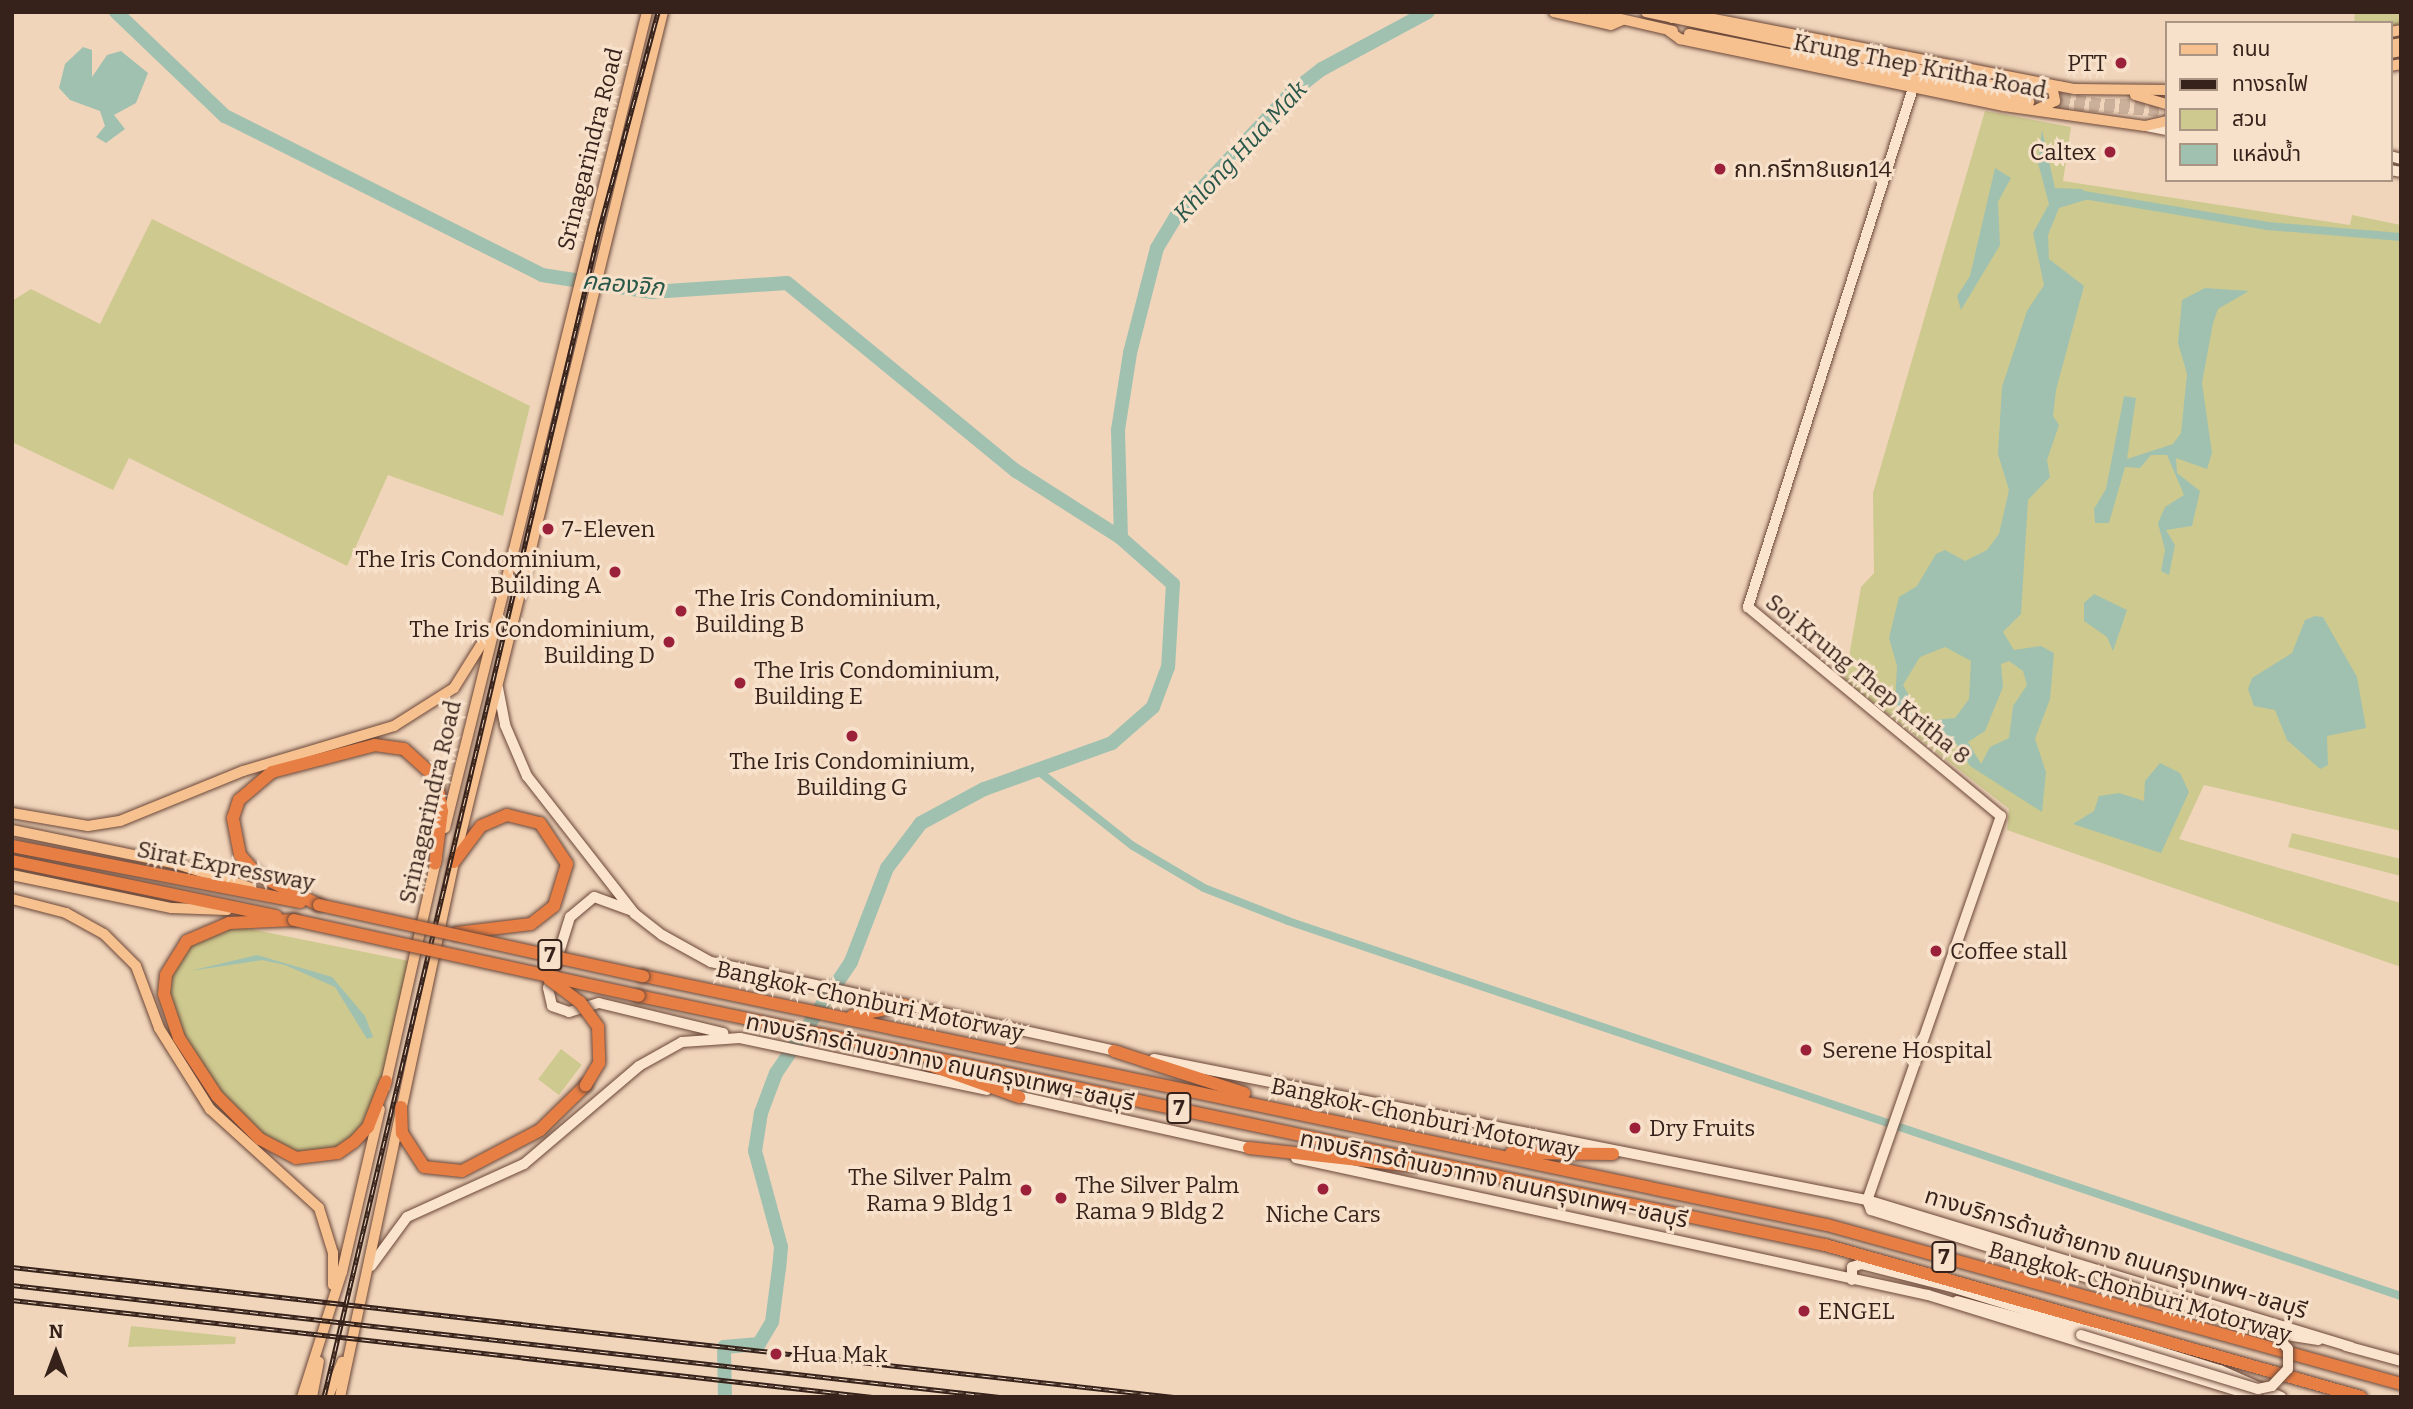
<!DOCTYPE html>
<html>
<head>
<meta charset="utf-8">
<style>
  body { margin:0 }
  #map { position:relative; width:2413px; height:1409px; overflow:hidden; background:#f0d5bb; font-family:Bitter,"Noto Sans Thai",serif }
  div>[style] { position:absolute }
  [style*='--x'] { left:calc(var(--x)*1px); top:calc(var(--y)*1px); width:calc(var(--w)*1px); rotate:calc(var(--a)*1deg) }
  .green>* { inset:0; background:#cec98f; transform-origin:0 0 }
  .water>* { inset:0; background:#a0c1b0 }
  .canal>* { height:8px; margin:-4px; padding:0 4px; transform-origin:4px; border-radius:4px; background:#a0c1b0 }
  .river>* { height:14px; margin:-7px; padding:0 7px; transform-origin:7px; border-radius:7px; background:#a0c1b0 }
  .primary-tunnel>* { height:10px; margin-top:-5px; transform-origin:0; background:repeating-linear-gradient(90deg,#cbb19b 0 10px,transparent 0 15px) }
  .roads { filter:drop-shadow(0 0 2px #6a4638) drop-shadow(0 0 2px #6a4638) }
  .secondary>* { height:10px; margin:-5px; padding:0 5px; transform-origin:5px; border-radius:5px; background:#fbe4ce }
  .primary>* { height:10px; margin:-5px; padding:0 5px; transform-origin:5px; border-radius:5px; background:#f7c18f }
  .highway>* { height:12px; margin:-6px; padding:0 6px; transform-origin:6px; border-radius:6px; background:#e77e44 }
  .rail>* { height:5px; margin-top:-2.5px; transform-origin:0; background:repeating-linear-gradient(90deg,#f7e1cb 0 8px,#36221a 0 16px); box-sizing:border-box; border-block:2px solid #36221a }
  .bridges { filter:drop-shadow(0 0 2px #6a4638) drop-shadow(0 0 2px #6a4638) }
  .secondary-bridge>* { height:10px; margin:-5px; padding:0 5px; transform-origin:5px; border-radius:5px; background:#fbe4ce }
  .highway-bridge>* { height:12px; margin:-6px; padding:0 6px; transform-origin:6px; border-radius:6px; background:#e77e44 }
  .dots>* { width:19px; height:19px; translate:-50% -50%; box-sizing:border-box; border:4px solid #f7e1cb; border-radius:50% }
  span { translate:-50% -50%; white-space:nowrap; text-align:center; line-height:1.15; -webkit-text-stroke:6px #f7e1cb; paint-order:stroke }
  .shield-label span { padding:2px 5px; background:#f7e1cb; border:2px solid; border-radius:5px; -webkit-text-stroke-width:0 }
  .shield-label { font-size:21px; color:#36221a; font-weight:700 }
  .poi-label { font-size:23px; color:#36221a }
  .right { translate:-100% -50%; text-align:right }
  .left { translate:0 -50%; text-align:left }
  .street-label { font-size:23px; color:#36221a }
  .water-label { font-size:24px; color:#28574a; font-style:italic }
  .frame { position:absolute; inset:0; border:14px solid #36221a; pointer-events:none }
  .legend { position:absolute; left:2165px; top:21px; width:228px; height:161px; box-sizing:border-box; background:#f7e1cb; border:2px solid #aa9584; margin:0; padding:9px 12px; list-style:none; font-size:21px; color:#36221a }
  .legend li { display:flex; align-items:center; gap:14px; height:35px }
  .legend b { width:35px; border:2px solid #aa9584 }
  .north { position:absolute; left:21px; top:1318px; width:70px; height:70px; -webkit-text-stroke:5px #f7e1cb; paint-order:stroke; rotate:0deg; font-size:19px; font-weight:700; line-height:28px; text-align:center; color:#36221a }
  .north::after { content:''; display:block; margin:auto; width:24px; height:32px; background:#36221a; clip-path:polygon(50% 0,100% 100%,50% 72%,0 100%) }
</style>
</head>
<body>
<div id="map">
  <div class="green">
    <i style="clip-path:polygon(2355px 12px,2401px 12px,2401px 25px,2354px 23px)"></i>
    <i style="clip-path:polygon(1985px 111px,2071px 127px,2063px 181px,2350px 225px,2352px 215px,2401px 225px,2401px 831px,2204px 785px,2179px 839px,2401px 903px,2401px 967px,2007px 830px,2009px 809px,1845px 680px,1861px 587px,1874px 573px,1873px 493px)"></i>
    <i style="clip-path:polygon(152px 219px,530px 406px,503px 516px,388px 475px,347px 566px,129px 458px,113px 490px,12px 442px,12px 301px,31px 289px,100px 324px)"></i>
    <i style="clip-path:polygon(2292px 833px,2401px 859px,2401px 876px,2288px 847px)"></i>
    <i style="clip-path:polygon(226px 924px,414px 962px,368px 1127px,319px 1158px,278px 1151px,217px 1096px,179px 1038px,166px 975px,187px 941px)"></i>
    <i style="left:561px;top:1049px;width:26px;height:38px;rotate:37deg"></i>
    <i style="clip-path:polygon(131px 1326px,236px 1337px,235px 1344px,128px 1347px)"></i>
  </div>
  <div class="water">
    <i style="clip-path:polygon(83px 47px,92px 50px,92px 77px,107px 55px,121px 51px,148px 73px,136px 103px,114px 115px,125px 129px,106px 143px,96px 137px,105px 126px,100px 111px,70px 100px,59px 88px,65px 64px)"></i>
    <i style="clip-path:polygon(evenodd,2042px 130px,2055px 188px,2082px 189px,2092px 198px,2059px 208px,2048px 235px,2049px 259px,2084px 286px,2056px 390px,2053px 416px,2059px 425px,2047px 460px,2050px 477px,2028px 500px,2021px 614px,2003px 632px,2014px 650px,2041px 646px,2054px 653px,2050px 699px,2035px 739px,2046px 772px,2042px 812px,1970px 766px,1955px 742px,1936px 739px,1909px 721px,1895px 703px,1897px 666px,1889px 638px,1899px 597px,1917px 586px,1936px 554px,1945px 550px,1965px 561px,1987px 550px,1999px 534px,2009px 490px,1998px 454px,2002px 387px,2027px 311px,2044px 285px,2033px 233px,2049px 204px,2038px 163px,2042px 130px,1945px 647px,1971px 661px,1969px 699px,1955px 718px,1923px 721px,1903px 685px,1920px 657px,1945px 647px,2042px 130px,2009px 661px,2023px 671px,2027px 685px,2013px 706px,2009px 738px,1990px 747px,1981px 764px,1968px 742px,1985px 731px,2003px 687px,2001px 664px,2009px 661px)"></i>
    <i style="clip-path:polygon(1995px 168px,2011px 178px,1998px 202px,2000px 245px,1961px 310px,1957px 296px,1970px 276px)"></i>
    <i style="clip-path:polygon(2205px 288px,2249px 291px,2218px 309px,2213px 323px,2202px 383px,2212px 453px,2207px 469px,2176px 458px,2177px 473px,2200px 491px,2192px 526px,2166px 530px,2175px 545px,2169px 575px,2161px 571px,2165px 550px,2158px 523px,2165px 507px,2184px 495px,2167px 455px,2151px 455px,2140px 468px,2125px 467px,2109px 523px,2095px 523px,2094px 509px,2106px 489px,2124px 396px,2136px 398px,2127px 459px,2173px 444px,2181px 433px,2187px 374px,2178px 343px,2182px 300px)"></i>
    <i style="clip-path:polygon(2094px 594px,2127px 610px,2113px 651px,2107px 637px,2084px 621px,2084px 603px)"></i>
    <i style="clip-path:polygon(2315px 616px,2323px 617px,2357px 677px,2366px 728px,2327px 736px,2328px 765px,2320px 769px,2287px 740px,2275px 710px,2254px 706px,2248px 689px,2252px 678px,2292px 653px,2305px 620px)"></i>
    <i style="clip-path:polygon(2160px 763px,2180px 773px,2189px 792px,2161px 853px,2073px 824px,2094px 811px,2099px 796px,2119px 793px,2144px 801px,2145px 781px)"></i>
    <i style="clip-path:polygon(257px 955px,332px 977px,365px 1016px,373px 1037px,367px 1039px,335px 987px,285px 965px,262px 960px,190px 971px)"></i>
  </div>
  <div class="canal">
    <i style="--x:2084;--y:195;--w:186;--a:9.6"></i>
    <i style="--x:2267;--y:226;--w:134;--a:4.7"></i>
    <i style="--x:1037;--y:770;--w:122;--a:38.4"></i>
    <i style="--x:1133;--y:846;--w:82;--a:30.6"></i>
    <i style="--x:1204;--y:888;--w:90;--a:21.4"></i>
    <i style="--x:1288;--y:921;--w:1174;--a:18.62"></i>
  </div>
  <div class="river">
    <i style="--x:116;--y:12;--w:151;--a:43.7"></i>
    <i style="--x:225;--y:116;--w:355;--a:26.6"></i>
    <i style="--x:542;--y:275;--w:111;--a:8.8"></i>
    <i style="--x:652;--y:292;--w:135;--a:-3.8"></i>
    <i style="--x:787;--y:283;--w:296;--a:39.4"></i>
    <i style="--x:1016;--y:471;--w:125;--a:32.5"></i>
    <i style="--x:1121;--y:538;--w:69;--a:41.5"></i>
    <i style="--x:1173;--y:584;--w:83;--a:93.4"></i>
    <i style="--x:1168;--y:667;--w:43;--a:110.6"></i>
    <i style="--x:1153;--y:707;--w:55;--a:138.7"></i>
    <i style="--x:1112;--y:743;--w:136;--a:160.2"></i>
    <i style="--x:984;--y:789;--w:72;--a:151.6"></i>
    <i style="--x:921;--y:823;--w:56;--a:127.1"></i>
    <i style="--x:887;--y:868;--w:101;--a:111"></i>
    <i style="--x:851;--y:962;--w:134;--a:124"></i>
    <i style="--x:776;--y:1073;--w:43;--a:110.6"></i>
    <i style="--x:761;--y:1113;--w:38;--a:99"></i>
    <i style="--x:755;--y:1151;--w:99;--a:74.8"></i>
    <i style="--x:781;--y:1247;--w:21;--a:95"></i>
    <i style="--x:779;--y:1268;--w:54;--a:97.4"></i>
    <i style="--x:772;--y:1322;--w:26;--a:121"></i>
    <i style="--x:759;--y:1344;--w:35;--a:175"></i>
    <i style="--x:724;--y:1347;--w:50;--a:88.9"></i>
    <i style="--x:1121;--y:538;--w:108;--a:-91.6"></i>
    <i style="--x:1118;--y:430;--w:78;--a:-81.1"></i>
    <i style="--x:1130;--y:353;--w:108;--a:-75.6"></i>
    <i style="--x:1157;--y:248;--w:37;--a:-59"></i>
    <i style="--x:1176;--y:216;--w:168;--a:-46.9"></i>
    <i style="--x:1291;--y:93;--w:39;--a:-38"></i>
    <i style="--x:1322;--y:69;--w:120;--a:-28.3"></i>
  </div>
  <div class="primary-tunnel">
    <i style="--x:2031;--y:93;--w:75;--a:8.5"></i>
    <i style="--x:2105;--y:104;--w:55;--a:-1"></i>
    <i style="--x:2029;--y:102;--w:137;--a:4.2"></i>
  </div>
  <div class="roads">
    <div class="secondary">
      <i style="--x:1913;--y:88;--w:545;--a:107.64"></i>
      <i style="--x:1748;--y:607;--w:328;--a:39.6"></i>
      <i style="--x:2001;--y:816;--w:407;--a:109.2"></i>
      <i style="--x:1867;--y:1200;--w:11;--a:68"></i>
      <i style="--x:1871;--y:1210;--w:287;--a:17.4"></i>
      <i style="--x:2146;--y:126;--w:20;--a:11"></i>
      <i style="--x:2390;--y:156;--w:11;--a:15"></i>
      <i style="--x:2390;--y:170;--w:11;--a:10"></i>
      <i style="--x:498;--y:688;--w:38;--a:79"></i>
      <i style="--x:505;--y:725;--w:56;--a:66.7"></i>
      <i style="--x:527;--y:776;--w:175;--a:52"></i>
      <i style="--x:635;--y:914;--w:34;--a:38"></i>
      <i style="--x:662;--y:935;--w:56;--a:28.9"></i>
      <i style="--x:711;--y:962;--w:418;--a:12.4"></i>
      <i style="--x:630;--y:910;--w:38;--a:-160"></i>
      <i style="--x:594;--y:897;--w:31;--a:140"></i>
      <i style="--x:570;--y:917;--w:74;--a:107.2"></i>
      <i style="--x:548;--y:988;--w:18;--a:77"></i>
      <i style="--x:552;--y:1006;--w:18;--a:19"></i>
      <i style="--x:569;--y:1012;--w:31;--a:-17"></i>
      <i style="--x:599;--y:1003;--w:128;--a:13.6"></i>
      <i style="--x:1154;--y:1059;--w:727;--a:11.19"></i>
      <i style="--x:1867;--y:1200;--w:506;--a:16.89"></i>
      <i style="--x:1012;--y:1095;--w:248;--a:12.6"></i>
      <i style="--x:1296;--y:1158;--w:647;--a:12.23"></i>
      <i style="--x:1928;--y:1295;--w:345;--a:17.2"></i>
      <i style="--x:2005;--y:1245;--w:82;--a:18.4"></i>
      <i style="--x:371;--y:1266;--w:61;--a:-53.7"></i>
      <i style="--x:407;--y:1217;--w:128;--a:-24.4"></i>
      <i style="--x:524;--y:1164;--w:151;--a:-40.4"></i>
      <i style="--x:639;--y:1066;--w:49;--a:-29.2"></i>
      <i style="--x:682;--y:1042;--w:58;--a:-3.9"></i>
      <i style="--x:740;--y:1038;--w:252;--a:11.9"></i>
      <i style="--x:1852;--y:1280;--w:13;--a:-90"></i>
      <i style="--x:1852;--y:1267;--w:9;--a:-18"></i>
      <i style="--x:1861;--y:1264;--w:90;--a:14.2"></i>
      <i style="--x:1948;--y:1286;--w:285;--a:17.2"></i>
      <i style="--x:2220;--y:1370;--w:67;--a:23.9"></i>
      <i style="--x:1957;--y:1301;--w:129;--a:15.3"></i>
      <i style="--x:2267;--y:1332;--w:52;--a:8.9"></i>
      <i style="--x:2346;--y:1346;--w:57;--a:15.3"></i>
    </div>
    <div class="primary">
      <i style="--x:1554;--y:12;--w:58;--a:12.8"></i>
      <i style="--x:1611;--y:25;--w:12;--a:-24"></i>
      <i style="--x:1591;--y:12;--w:84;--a:13"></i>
      <i style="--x:1646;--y:12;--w:393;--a:11.9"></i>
      <i style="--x:1672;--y:18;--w:12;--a:-24"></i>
      <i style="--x:1683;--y:13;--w:399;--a:11"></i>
      <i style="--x:2075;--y:89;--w:91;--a:0.6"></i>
      <i style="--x:1669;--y:31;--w:14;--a:36"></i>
      <i style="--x:1680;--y:39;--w:331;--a:11.7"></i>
      <i style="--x:2004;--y:106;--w:142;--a:8.1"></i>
      <i style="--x:2145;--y:126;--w:22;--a:-13"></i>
      <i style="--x:2390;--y:32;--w:11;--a:-10"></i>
      <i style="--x:1689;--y:34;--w:347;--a:11.3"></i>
      <i style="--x:2390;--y:45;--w:11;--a:-10"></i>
      <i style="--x:2390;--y:53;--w:11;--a:-10"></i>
      <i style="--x:2390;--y:66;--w:11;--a:-10"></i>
      <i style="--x:2135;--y:95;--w:32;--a:16"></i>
      <i style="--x:2038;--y:109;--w:19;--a:-25"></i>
      <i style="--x:2055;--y:101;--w:11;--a:-100"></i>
      <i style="--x:2053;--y:90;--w:11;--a:-153"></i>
      <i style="--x:12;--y:813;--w:77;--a:9.7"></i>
      <i style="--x:88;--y:826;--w:32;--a:-9"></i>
      <i style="--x:120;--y:821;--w:133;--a:-22.1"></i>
      <i style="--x:243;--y:771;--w:158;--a:-16.6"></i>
      <i style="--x:394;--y:726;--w:71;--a:-32.3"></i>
      <i style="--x:454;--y:688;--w:57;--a:-58"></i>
      <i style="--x:445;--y:828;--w:841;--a:-76.1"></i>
      <i style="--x:12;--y:830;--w:168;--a:11.6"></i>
      <i style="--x:177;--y:864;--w:78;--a:18"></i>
      <i style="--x:12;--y:875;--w:163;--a:11.7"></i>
      <i style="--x:172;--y:908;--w:55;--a:2.1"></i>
      <i style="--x:12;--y:899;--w:56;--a:14.5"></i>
      <i style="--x:66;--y:913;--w:43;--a:28.9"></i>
      <i style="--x:104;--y:934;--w:45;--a:45"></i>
      <i style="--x:136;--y:966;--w:66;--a:69.6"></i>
      <i style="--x:159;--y:1028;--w:96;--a:57.8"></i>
      <i style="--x:210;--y:1109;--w:147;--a:42.2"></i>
      <i style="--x:319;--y:1208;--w:47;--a:72.7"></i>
      <i style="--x:333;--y:1253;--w:32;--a:90"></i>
      <i style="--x:385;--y:1087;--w:236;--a:-77.3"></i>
      <i style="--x:302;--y:1397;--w:131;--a:-72.3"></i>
      <i style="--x:342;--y:1272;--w:167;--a:-76.9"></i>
      <i style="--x:312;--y:1397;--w:36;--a:-79"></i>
      <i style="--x:328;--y:1397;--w:38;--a:-68"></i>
      <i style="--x:340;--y:1397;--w:547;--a:-77.97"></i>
      <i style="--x:454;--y:862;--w:875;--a:-76.19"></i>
    </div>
    <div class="highway">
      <i style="--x:12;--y:846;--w:294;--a:11"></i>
      <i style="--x:12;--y:861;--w:270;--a:11.8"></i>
      <i style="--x:454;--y:862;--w:45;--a:-53.1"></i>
      <i style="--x:481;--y:826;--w:28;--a:-23"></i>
      <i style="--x:507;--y:815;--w:34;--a:14"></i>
      <i style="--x:540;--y:823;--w:49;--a:56.6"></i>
      <i style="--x:567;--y:864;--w:44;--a:107.2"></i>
      <i style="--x:554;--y:906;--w:29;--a:142"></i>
      <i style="--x:531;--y:924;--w:75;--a:173.1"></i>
      <i style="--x:319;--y:905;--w:68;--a:-153.8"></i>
      <i style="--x:258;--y:875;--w:27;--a:-132"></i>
      <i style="--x:240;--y:855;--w:38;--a:-101"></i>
      <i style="--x:233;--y:818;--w:19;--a:-72"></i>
      <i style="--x:239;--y:800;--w:43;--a:-40.3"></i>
      <i style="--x:272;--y:772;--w:106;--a:-14.7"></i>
      <i style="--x:375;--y:745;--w:29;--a:8"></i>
      <i style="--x:404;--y:749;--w:43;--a:42.2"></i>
      <i style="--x:436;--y:778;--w:34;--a:80"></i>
      <i style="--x:442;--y:811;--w:53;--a:97.5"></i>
      <i style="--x:294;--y:920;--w:65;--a:177.4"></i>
      <i style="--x:229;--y:923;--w:46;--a:156.8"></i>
      <i style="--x:187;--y:941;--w:40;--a:122"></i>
      <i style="--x:166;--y:975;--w:19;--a:96"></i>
      <i style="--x:164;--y:994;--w:46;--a:71.2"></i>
      <i style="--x:179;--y:1038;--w:69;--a:56.8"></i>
      <i style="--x:217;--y:1096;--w:61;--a:45"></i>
      <i style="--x:260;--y:1139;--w:41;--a:27.8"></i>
      <i style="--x:296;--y:1158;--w:42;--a:-6.8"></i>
      <i style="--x:338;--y:1153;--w:19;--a:-35"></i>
      <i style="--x:354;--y:1142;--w:21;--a:-47"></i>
      <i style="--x:368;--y:1127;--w:49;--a:-68.6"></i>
      <i style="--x:643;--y:976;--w:1210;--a:11.88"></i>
      <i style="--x:1827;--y:1225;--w:596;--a:15.48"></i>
      <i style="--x:639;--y:996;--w:1212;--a:11.86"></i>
      <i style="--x:1825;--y:1245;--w:557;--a:15.83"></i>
      <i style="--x:852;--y:1016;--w:54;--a:-11.7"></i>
      <i style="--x:1114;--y:1051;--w:137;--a:17.9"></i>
      <i style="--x:930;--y:1065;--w:95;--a:19.8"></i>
      <i style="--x:401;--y:1107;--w:26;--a:88"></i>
      <i style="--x:402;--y:1133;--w:40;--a:57.1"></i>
      <i style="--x:424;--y:1167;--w:38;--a:6"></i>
      <i style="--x:462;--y:1171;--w:88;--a:-27.7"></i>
      <i style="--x:540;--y:1130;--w:64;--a:-44.4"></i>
      <i style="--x:1249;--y:1148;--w:167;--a:6.2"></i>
      <i style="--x:1511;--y:1153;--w:102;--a:0.6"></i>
    </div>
  </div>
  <div class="rail">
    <i style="--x:12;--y:1267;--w:1169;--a:6.38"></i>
    <i style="--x:12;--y:1285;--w:994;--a:6.47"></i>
    <i style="--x:12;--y:1300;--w:866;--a:6.43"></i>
    <i style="--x:324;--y:1397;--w:1198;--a:-76.73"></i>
    <i style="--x:599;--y:231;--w:227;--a:-74.9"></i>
  </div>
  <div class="bridges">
    <div class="secondary-bridge">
      <i style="--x:2081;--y:1335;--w:185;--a:17"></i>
      <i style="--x:2258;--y:1389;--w:14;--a:-12"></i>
      <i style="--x:2272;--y:1386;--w:23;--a:-47"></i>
      <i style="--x:2288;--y:1369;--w:20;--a:-90"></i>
      <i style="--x:2288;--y:1349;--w:21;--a:-131"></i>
      <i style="--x:2274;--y:1333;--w:183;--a:-162.2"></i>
    </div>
    <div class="highway-bridge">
      <i style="--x:319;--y:905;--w:332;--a:12.4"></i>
      <i style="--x:294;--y:920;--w:353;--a:12.4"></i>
      <i style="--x:549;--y:979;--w:39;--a:37"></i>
      <i style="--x:580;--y:1002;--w:31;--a:54"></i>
      <i style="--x:598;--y:1027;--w:36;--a:88"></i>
      <i style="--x:599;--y:1063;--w:26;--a:121"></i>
    </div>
  </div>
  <div class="dots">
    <i style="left:2121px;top:63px;background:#9b213b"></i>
    <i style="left:2110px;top:152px;background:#9b213b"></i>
    <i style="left:1720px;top:169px;background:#9b213b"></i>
    <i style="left:548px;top:529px;background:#9b213b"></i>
    <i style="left:615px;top:572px;background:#9b213b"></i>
    <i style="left:681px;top:611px;background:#9b213b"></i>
    <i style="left:669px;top:642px;background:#9b213b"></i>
    <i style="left:740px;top:683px;background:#9b213b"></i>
    <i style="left:852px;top:736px;background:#9b213b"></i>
    <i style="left:1936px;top:951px;background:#9b213b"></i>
    <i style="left:1806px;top:1050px;background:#9b213b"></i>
    <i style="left:1635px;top:1128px;background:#9b213b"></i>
    <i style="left:1323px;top:1189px;background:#9b213b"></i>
    <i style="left:1026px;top:1190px;background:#9b213b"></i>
    <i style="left:1061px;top:1198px;background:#9b213b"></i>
    <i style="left:1804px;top:1311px;background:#9b213b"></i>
    <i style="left:776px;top:1354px;background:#9b213b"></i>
  </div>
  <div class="shield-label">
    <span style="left:550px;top:955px">7</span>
    <span style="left:1179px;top:1108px">7</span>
    <span style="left:1944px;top:1257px">7</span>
  </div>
  <div class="poi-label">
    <span class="right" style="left:2107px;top:63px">PTT</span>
    <span class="right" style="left:2096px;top:152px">Caltex</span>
    <span class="left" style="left:1734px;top:169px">กท.กรีฑา8แยก14</span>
    <span class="left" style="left:562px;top:529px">7-Eleven</span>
    <span class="right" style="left:601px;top:572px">The Iris Condominium,<br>Building A</span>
    <span class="left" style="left:695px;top:611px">The Iris Condominium,<br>Building B</span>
    <span class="right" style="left:655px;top:642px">The Iris Condominium,<br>Building D</span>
    <span class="left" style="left:754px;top:683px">The Iris Condominium,<br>Building E</span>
    <span style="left:852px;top:774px">The Iris Condominium,<br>Building G</span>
    <span class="left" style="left:1950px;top:951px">Coffee stall</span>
    <span class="left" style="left:1822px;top:1050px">Serene Hospital</span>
    <span class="left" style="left:1649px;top:1128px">Dry Fruits</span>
    <span class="right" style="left:1012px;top:1190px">The Silver Palm<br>Rama 9 Bldg 1</span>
    <span class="left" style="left:1075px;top:1198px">The Silver Palm<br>Rama 9 Bldg 2</span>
    <span style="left:1323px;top:1214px">Niche Cars</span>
    <span class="left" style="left:1818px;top:1311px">ENGEL</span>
    <span class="left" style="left:792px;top:1354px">Hua Mak</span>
  </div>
  <div class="street-label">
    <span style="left:1920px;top:66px;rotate:11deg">Krung Thep Kritha Road</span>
    <span style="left:590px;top:149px;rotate:-76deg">Srinagarindra Road</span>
    <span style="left:1868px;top:679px;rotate:39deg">Soi Krung Thep Kritha 8</span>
    <span style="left:430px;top:802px;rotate:-77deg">Srinagarindra Road</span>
    <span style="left:226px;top:866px;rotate:11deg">Sirat Expressway</span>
    <span style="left:870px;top:1001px;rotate:12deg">Bangkok-Chonburi Motorway</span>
    <span style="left:940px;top:1062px;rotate:12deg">ทางบริการด้านขวาทาง ถนนกรุงเทพฯ-ชลบุรี</span>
    <span style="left:1425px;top:1118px;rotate:12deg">Bangkok-Chonburi Motorway</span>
    <span style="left:1494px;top:1179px;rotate:12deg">ทางบริการด้านขวาทาง ถนนกรุงเทพฯ-ชลบุรี</span>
    <span style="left:2116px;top:1253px;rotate:17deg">ทางบริการด้านซ้ายทาง ถนนกรุงเทพฯ-ชลบุรี</span>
    <span style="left:2140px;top:1292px;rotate:16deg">Bangkok-Chonburi Motorway</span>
  </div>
  <div class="water-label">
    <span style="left:1241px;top:152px;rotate:-47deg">Khlong Hua Mak</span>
    <span style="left:623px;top:285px;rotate:5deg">คลองจิก</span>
  </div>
  <div class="frame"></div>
  <ul class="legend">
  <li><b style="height:9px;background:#f7c18f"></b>ถนน</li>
  <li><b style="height:9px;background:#36221a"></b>ทางรถไฟ</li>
  <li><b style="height:19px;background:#cec98f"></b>สวน</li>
  <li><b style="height:19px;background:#a0c1b0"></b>แหล่งน้ำ</li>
  </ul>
  <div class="north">N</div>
</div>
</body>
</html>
